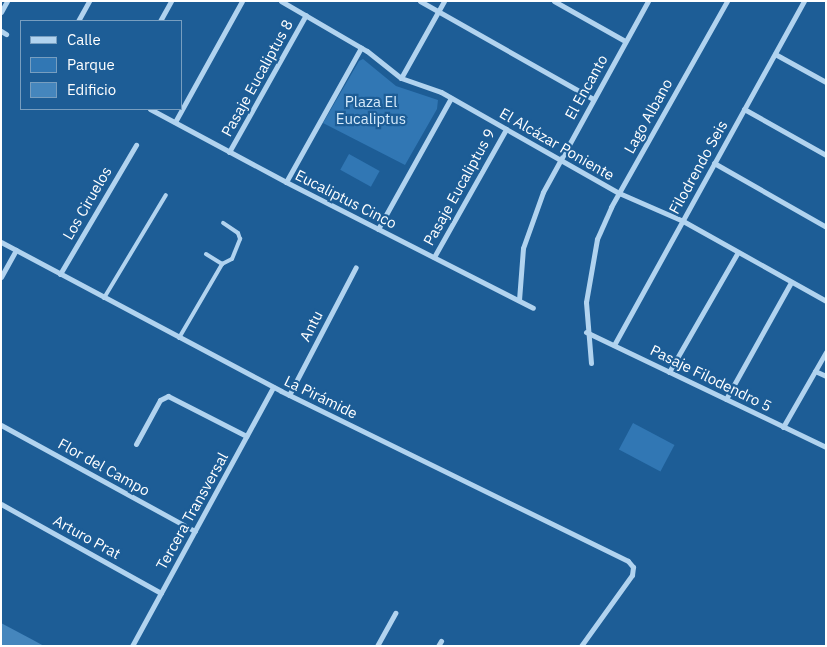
<!DOCTYPE html>
<html>
<head>
<meta charset="utf-8">
<style>
  body { margin:0 }
  #map { position:relative; width:827px; height:647px; overflow:hidden; background:#1d5d96; font-family:"IBM Plex Sans",sans-serif }
  div>[style] { position:absolute }
  [style*='--x'] { left:calc(var(--x)*1px); top:calc(var(--y)*1px); width:calc(var(--w)*1px); rotate:calc(var(--a)*1deg) }
  .green>* { inset:0; background:#3177b4; transform-origin:0 0 }
  .building>* { inset:0; background:#4586bd }
  .service>* { height:4px; margin:-2px; padding:0 2px; transform-origin:2px; border-radius:2px; background:#b1d3ef }
  .minor>* { height:5px; margin:-2.5px; padding:0 2.5px; transform-origin:2.5px; border-radius:2.5px; background:#b1d3ef }
  span { translate:-50% -50%; white-space:nowrap; text-align:center; line-height:1.15; -webkit-text-stroke:4.5px #1d5d96; paint-order:stroke }
  .street-label { font-size:15px; color:#fff }
  .park-label { font-size:15px; color:#d7ebfb }
  .frame { position:absolute; inset:0; border:2px solid #fff; pointer-events:none }
  .legend { position:absolute; left:20px; top:20px; width:162px; height:90px; box-sizing:border-box; background:#1d5d96; border:1px solid #779ec0; margin:0; padding:6px 9px; list-style:none; font-size:15px; color:#fff }
  .legend li { display:flex; align-items:center; gap:10px; height:25px }
  .legend b { width:25px; border:1px solid #779ec0 }
</style>
</head>
<body>
<div id="map">
  <div class="green">
    <i style="clip-path:polygon(363px 59px,396px 86px,438px 100px,437px 109px,405px 165px,323px 123px,359px 61px)"></i>
    <i style="left:349px;top:154px;width:35px;height:18px;rotate:29deg"></i>
    <i style="left:633px;top:423px;width:47px;height:30px;rotate:28deg"></i>
  </div>
  <div class="building">
    <i style="clip-path:polygon(1px 623px,33px 640px,44px 646px,1px 646px)"></i>
  </div>
  <div class="service">
    <i style="--x:206;--y:254;--w:19;--a:32"></i>
    <i style="--x:104;--y:298;--w:120;--a:-59"></i>
    <i style="--x:179;--y:338;--w:86;--a:-59.8"></i>
    <i style="--x:222;--y:264;--w:11;--a:-27"></i>
    <i style="--x:232;--y:259;--w:22;--a:-68"></i>
    <i style="--x:240;--y:239;--w:6;--a:-108"></i>
    <i style="--x:238;--y:233;--w:18;--a:-146"></i>
  </div>
  <div class="minor">
    <i style="--x:281;--y:1;--w:99;--a:30.2"></i>
    <i style="--x:367;--y:51;--w:43;--a:38.5"></i>
    <i style="--x:401;--y:78;--w:42;--a:19.3"></i>
    <i style="--x:441;--y:92;--w:205;--a:29.6"></i>
    <i style="--x:619;--y:193;--w:70;--a:23.6"></i>
    <i style="--x:683;--y:221;--w:164;--a:29.2"></i>
    <i style="--x:420;--y:1;--w:199;--a:29.5"></i>
    <i style="--x:554;--y:1;--w:81;--a:29.4"></i>
    <i style="--x:1;--y:12;--w:13;--a:-61"></i>
    <i style="--x:78;--y:21;--w:23;--a:-61"></i>
    <i style="--x:160;--y:21;--w:23;--a:-61"></i>
    <i style="--x:1;--y:31;--w:6;--a:31"></i>
    <i style="--x:775;--y:54;--w:58;--a:28.8"></i>
    <i style="--x:401;--y:78;--w:88;--a:-60.8"></i>
    <i style="--x:150;--y:109;--w:154;--a:28.2"></i>
    <i style="--x:286;--y:182;--w:277;--a:27"></i>
    <i style="--x:744;--y:109;--w:94;--a:29.3"></i>
    <i style="--x:175;--y:122;--w:138;--a:-61"></i>
    <i style="--x:229;--y:152;--w:157;--a:-60.7"></i>
    <i style="--x:714;--y:163;--w:129;--a:29.7"></i>
    <i style="--x:286;--y:182;--w:154;--a:-60.8"></i>
    <i style="--x:378;--y:229;--w:150;--a:-60.9"></i>
    <i style="--x:1;--y:242;--w:317;--a:28"></i>
    <i style="--x:281;--y:391;--w:386;--a:26.1"></i>
    <i style="--x:628;--y:561;--w:8;--a:50"></i>
    <i style="--x:633;--y:567;--w:8;--a:97"></i>
    <i style="--x:632;--y:575;--w:87;--a:125.7"></i>
    <i style="--x:434;--y:257;--w:147;--a:-60.6"></i>
    <i style="--x:60;--y:274;--w:150;--a:-59.5"></i>
    <i style="--x:1;--y:277;--w:31;--a:-61"></i>
    <i style="--x:519;--y:300;--w:52;--a:-85.6"></i>
    <i style="--x:523;--y:248;--w:59;--a:-70.3"></i>
    <i style="--x:543;--y:192;--w:218;--a:-61.2"></i>
    <i style="--x:586;--y:332;--w:266;--a:25.6"></i>
    <i style="--x:614;--y:345;--w:393;--a:-61.1"></i>
    <i style="--x:591;--y:363;--w:61;--a:-94.7"></i>
    <i style="--x:586;--y:302;--w:64;--a:-80.1"></i>
    <i style="--x:597;--y:239;--w:35;--a:-66"></i>
    <i style="--x:611;--y:207;--w:236;--a:-60.6"></i>
    <i style="--x:815;--y:371;--w:12;--a:24"></i>
    <i style="--x:669;--y:372;--w:138;--a:-60.1"></i>
    <i style="--x:289;--y:395;--w:144;--a:-62.4"></i>
    <i style="--x:726;--y:399;--w:134;--a:-60.9"></i>
    <i style="--x:1;--y:425;--w:221;--a:28.7"></i>
    <i style="--x:783;--y:427;--w:86;--a:-60.2"></i>
    <i style="--x:136;--y:444;--w:50;--a:-61.4"></i>
    <i style="--x:160;--y:400;--w:9;--a:-27"></i>
    <i style="--x:168;--y:396;--w:88;--a:27.1"></i>
    <i style="--x:1;--y:504;--w:183;--a:29.1"></i>
    <i style="--x:132;--y:646;--w:295;--a:-61.4"></i>
    <i style="--x:377;--y:646;--w:38;--a:-61"></i>
    <i style="--x:438;--y:646;--w:6;--a:-59"></i>
  </div>
  <div class="street-label">
    <span style="left:257px;top:78px;rotate:-61deg">Pasaje Eucaliptus 8</span>
    <span style="left:586px;top:87px;rotate:-61deg">El Encanto</span>
    <span style="left:648px;top:116px;rotate:-61deg">Lago Albano</span>
    <span style="left:557px;top:144px;rotate:30deg">El Alcázar Poniente</span>
    <span style="left:698px;top:167px;rotate:-61deg">Filodrendo Seis</span>
    <span style="left:459px;top:187px;rotate:-61deg">Pasaje Eucaliptus 9</span>
    <span style="left:346px;top:199px;rotate:27deg">Eucaliptus Cinco</span>
    <span style="left:87px;top:203px;rotate:-60deg">Los Ciruelos</span>
    <span style="left:311px;top:326px;rotate:-63deg">Antu</span>
    <span style="left:711px;top:378px;rotate:26deg">Pasaje Filodendro 5</span>
    <span style="left:321px;top:397px;rotate:26deg">La Pirámide</span>
    <span style="left:104px;top:467px;rotate:29deg">Flor del Campo</span>
    <span style="left:192px;top:511px;rotate:-61deg">Tercera Transversal</span>
    <span style="left:87px;top:537px;rotate:29deg">Arturo Prat</span>
  </div>
  <div class="park-label">
    <span style="left:371px;top:110px">Plaza El<br>Eucaliptus</span>
  </div>
  <div class="frame"></div>
  <ul class="legend">
  <li><b style="height:6px;background:#b1d3ef"></b>Calle</li>
  <li><b style="height:14px;background:#3177b4"></b>Parque</li>
  <li><b style="height:14px;background:#4586bd"></b>Edificio</li>
  </ul>
</div>
</body>
</html>
